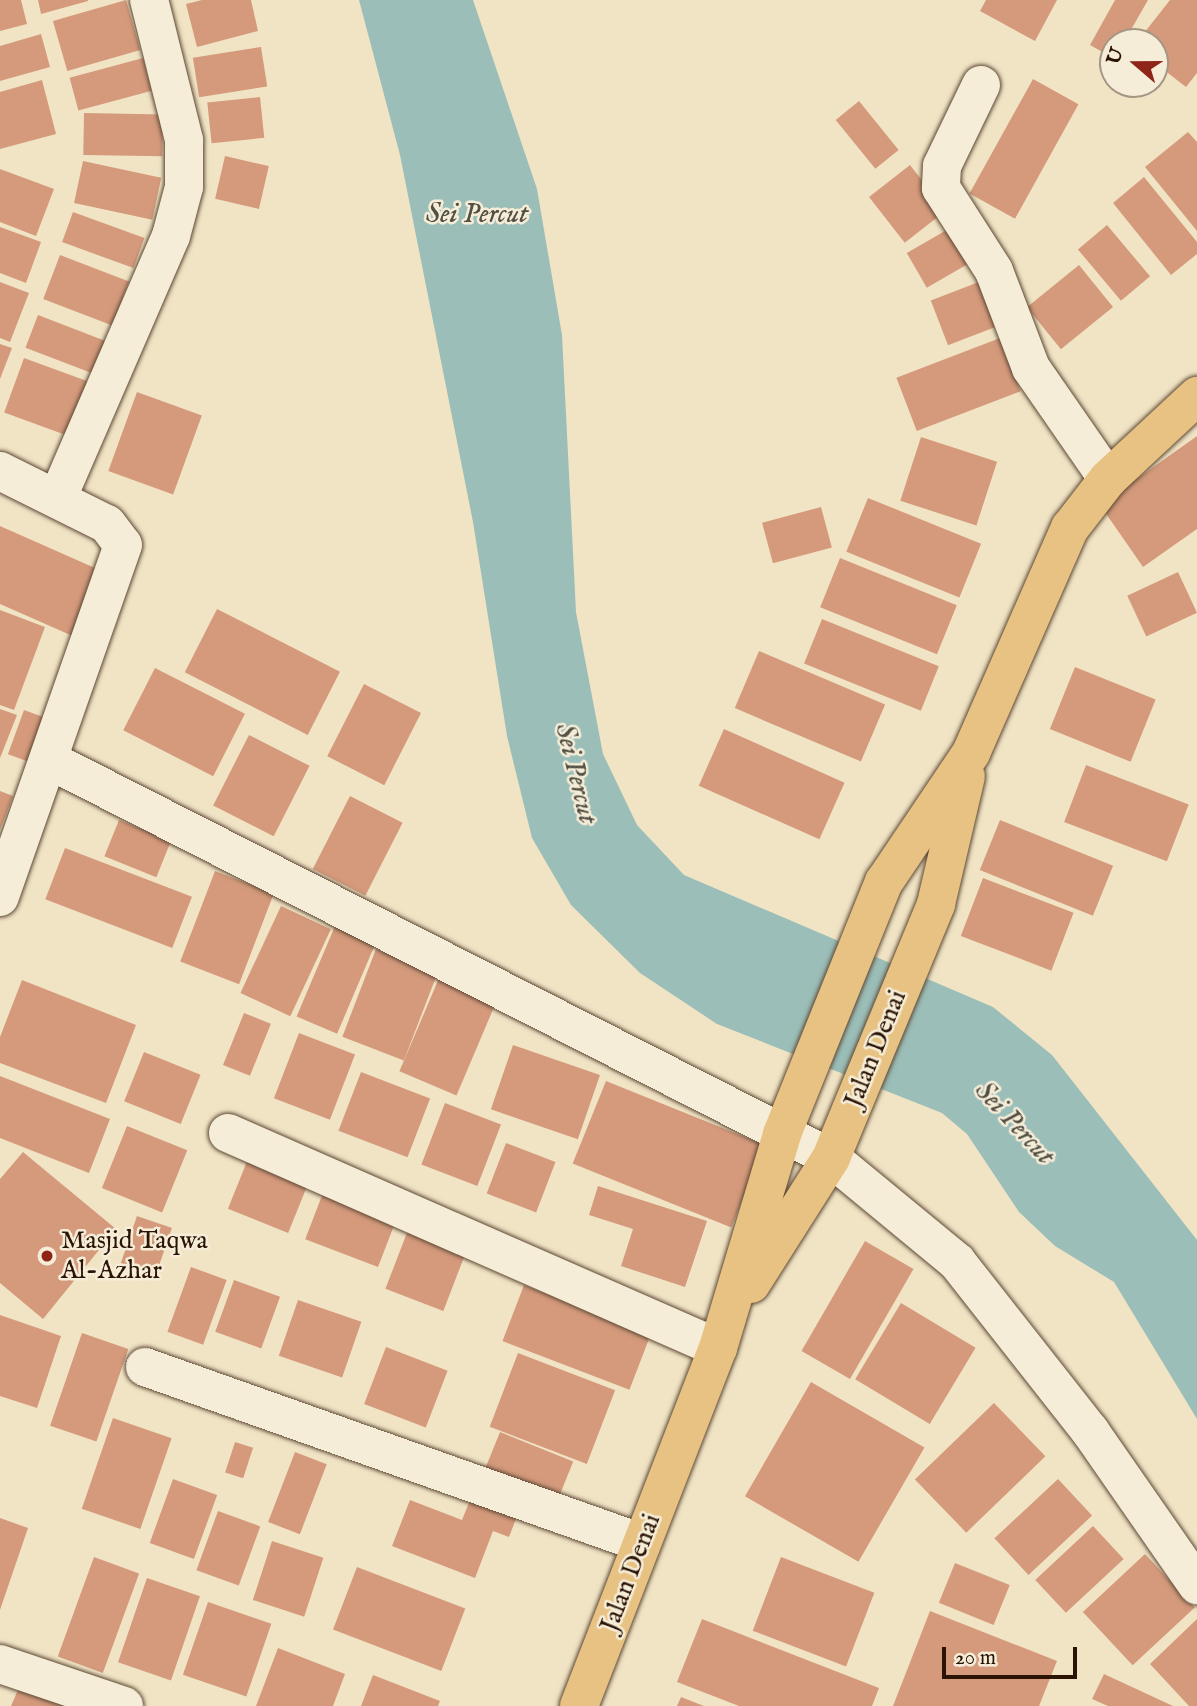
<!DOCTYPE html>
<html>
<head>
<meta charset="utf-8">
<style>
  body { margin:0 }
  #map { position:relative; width:1197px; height:1706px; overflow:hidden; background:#f1e4c5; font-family:"IM FELL English",serif }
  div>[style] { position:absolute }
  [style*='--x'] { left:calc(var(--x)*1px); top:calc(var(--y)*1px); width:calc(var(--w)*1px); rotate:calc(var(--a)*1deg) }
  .water>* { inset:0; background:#9bbeb8 }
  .building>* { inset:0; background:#d59a7c; transform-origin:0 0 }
  .roads { filter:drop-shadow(0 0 2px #5c4834) drop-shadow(0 0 2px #5c4834) }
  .minor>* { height:38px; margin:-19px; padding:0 19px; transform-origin:19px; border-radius:19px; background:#f6edd9 }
  .primary>* { height:38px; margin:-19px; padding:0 19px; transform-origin:19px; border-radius:19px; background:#e8c282 }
  .dots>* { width:19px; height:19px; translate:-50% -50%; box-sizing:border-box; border:4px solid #f6edd9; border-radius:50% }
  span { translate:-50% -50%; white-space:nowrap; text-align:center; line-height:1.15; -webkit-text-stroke:5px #f6edd9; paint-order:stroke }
  .street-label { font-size:26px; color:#2b1404 }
  .poi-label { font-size:26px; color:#2b1404 }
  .left { translate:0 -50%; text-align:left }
  .water-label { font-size:28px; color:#525043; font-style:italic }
  .north { position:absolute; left:1099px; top:28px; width:70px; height:70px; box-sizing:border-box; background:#f6edd9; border:2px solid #a59684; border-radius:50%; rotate:290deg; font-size:19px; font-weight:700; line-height:28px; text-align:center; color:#2b1404 }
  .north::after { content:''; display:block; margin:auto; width:24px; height:32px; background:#8f2418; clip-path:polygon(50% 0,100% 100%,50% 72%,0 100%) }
  .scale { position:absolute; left:942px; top:1647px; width:135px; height:32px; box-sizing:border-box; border:4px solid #2b1404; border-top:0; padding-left:9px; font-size:21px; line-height:24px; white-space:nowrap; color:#2b1404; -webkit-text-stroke:5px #f6edd9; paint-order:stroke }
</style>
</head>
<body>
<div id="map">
  <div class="water">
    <i style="clip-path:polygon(359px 0,473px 0,537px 189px,562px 335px,576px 612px,603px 754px,637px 825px,684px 875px,993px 1007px,1052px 1055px,1197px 1240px,1197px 1419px,1114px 1282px,1055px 1246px,1019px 1212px,967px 1134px,942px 1113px,717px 1024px,640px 973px,571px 905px,532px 838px,507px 736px,473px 522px,400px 155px)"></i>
  </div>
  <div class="building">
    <i style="clip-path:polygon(0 0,21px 0,27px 24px,0 31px)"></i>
    <i style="clip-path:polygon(38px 0,88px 0,88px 1px,41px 14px)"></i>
    <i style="left:126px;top:0;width:52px;height:76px;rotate:74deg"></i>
    <i style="clip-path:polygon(202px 0,251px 0,258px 31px,197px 47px,186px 4px)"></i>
    <i style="clip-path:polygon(986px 0,1057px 0,1035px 41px,980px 11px)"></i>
    <i style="clip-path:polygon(1115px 0,1148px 0,1124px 42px,1113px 42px,1113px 58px,1090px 45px)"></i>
    <i style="clip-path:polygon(1170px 0,1197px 0,1197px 73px,1186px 87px,1155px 63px,1155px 42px,1137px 42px)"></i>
    <i style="clip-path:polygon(41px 34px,50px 67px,0 81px,0 46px)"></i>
    <i style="left:261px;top:47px;width:40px;height:69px;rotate:81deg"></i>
    <i style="left:143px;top:58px;width:34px;height:76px;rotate:75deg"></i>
    <i style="left:1033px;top:79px;width:52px;height:131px;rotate:29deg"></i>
    <i style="clip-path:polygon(42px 80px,56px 134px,0 149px,0 92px)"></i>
    <i style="left:260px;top:97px;width:41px;height:53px;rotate:84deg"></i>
    <i style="left:859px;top:101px;width:63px;height:30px;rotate:51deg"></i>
    <i style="left:84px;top:113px;width:79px;height:42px;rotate:1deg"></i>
    <i style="clip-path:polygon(1188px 132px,1197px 142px,1197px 231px,1145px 167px)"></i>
    <i style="left:225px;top:156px;width:45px;height:44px;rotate:13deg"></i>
    <i style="left:83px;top:161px;width:80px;height:43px;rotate:12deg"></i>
    <i style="left:910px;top:165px;width:58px;height:52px;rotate:52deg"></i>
    <i style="clip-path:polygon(0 169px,54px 189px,36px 236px,0 222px)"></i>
    <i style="clip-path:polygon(1144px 177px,1197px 242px,1197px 254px,1171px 275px,1113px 203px)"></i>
    <i style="left:73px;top:212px;width:76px;height:32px;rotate:20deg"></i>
    <i style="left:957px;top:224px;width:40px;height:58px;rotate:60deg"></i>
    <i style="left:1107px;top:225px;width:67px;height:38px;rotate:50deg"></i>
    <i style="clip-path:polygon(0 227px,41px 242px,26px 283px,0 273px)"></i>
    <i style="left:60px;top:255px;width:74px;height:47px;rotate:21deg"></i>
    <i style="left:1079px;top:265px;width:54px;height:67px;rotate:51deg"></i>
    <i style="left:984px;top:280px;width:48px;height:57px;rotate:69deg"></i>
    <i style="clip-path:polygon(0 282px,29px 293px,10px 342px,0 338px)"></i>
    <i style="left:38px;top:315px;width:73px;height:35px;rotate:21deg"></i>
    <i style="left:1000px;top:338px;width:57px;height:111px;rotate:69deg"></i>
    <i style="clip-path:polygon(0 344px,12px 348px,0 379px)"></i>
    <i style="left:24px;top:358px;width:72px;height:58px;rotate:20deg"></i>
    <i style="left:137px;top:392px;width:69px;height:84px;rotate:20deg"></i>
    <i style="clip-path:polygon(1197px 436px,1197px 529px,1143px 567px,1100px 505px)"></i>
    <i style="left:921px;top:437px;width:80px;height:67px;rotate:18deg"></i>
    <i style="left:868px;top:498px;width:122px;height:58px;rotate:22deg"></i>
    <i style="left:821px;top:507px;width:42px;height:61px;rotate:75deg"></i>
    <i style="clip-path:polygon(0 526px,113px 576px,84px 641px,0 604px)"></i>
    <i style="left:840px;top:558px;width:126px;height:53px;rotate:22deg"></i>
    <i style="left:1178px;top:572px;width:45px;height:56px;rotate:65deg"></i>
    <i style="left:217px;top:609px;width:138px;height:71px;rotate:27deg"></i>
    <i style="clip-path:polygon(0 610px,45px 627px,14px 710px,0 705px)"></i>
    <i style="left:822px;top:619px;width:126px;height:48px;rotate:22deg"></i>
    <i style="left:759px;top:651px;width:137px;height:62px;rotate:23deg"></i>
    <i style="left:1075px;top:667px;width:87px;height:67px;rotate:22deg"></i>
    <i style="left:155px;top:668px;width:101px;height:70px;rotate:27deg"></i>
    <i style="left:364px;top:684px;width:64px;height:81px;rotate:27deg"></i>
    <i style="clip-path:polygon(0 709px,17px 715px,0 758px)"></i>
    <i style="left:24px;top:710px;width:35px;height:47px;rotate:20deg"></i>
    <i style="left:724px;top:729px;width:132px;height:62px;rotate:24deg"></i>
    <i style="left:249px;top:735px;width:68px;height:79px;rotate:27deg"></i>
    <i style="left:1086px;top:765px;width:110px;height:61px;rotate:21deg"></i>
    <i style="clip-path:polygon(0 791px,13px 796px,0 830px)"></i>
    <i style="left:350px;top:796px;width:59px;height:82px;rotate:27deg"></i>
    <i style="left:119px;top:820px;width:56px;height:39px;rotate:22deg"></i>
    <i style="left:1000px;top:820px;width:122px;height:54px;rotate:22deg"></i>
    <i style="left:65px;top:848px;width:136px;height:55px;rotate:21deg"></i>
    <i style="left:215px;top:871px;width:63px;height:97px;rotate:21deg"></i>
    <i style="left:983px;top:878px;width:97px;height:62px;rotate:21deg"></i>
    <i style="left:281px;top:906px;width:55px;height:96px;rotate:25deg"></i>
    <i style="left:338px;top:919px;width:44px;height:106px;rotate:23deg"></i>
    <i style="left:376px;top:949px;width:66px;height:94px;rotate:21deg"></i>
    <i style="left:442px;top:971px;width:62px;height:109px;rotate:23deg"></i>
    <i style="clip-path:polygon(22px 980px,136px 1025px,106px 1103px,0 1063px,0 1037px)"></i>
    <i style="left:244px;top:1013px;width:29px;height:56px;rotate:22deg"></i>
    <i style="left:299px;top:1033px;width:60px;height:70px;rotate:21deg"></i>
    <i style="left:513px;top:1045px;width:92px;height:68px;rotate:19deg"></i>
    <i style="left:144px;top:1052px;width:61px;height:53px;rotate:22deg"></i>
    <i style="left:361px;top:1072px;width:74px;height:63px;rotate:21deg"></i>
    <i style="clip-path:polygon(0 1076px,110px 1119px,89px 1173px,0 1138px)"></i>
    <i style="left:606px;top:1081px;width:171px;height:89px;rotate:22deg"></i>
    <i style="left:445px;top:1103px;width:60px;height:66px;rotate:21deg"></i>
    <i style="left:127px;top:1126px;width:65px;height:67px;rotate:22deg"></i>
    <i style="left:506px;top:1143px;width:53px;height:54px;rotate:21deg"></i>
    <i style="clip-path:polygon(23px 1152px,116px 1229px,43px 1319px,0 1283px,0 1179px)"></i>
    <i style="left:250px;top:1154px;width:65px;height:59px;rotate:22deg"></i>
    <i style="left:326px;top:1185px;width:78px;height:58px;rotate:21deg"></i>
    <i style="clip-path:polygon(598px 1186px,707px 1221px,685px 1287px,621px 1266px,633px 1229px,589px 1215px)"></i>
    <i style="left:137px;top:1216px;width:37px;height:50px;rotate:19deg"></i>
    <i style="left:408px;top:1230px;width:62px;height:63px;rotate:21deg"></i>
    <i style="left:865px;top:1241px;width:56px;height:127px;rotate:30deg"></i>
    <i style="left:191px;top:1267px;width:38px;height:69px;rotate:20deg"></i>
    <i style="left:234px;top:1280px;width:49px;height:55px;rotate:20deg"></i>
    <i style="left:524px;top:1285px;width:136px;height:60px;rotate:21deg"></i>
    <i style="left:298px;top:1300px;width:67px;height:59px;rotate:19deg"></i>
    <i style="left:901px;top:1303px;width:87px;height:89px;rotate:31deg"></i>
    <i style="clip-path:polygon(0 1315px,61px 1336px,37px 1408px,0 1396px)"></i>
    <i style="left:82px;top:1333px;width:49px;height:98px;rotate:19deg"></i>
    <i style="left:386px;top:1347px;width:66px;height:61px;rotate:21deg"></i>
    <i style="left:518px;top:1353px;width:104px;height:79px;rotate:21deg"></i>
    <i style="left:811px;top:1382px;width:131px;height:132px;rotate:30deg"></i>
    <i style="left:994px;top:1403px;width:74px;height:110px;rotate:46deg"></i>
    <i style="left:113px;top:1418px;width:62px;height:96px;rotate:19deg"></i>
    <i style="left:500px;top:1432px;width:79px;height:48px;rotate:22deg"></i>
    <i style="left:235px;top:1442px;width:19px;height:32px;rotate:18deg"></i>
    <i style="left:295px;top:1452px;width:34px;height:75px;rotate:21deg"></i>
    <i style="left:173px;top:1479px;width:47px;height:68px;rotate:20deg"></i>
    <i style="left:1058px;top:1479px;width:50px;height:87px;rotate:47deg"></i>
    <i style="clip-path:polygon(473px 1493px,519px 1511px,509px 1537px,493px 1531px,475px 1578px,392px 1546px,410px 1500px,462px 1520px)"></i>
    <i style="left:218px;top:1511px;width:45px;height:63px;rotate:20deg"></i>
    <i style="clip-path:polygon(0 1518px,28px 1528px,0 1610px)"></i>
    <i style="left:1093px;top:1526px;width:45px;height:79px;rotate:47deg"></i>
    <i style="left:272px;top:1541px;width:54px;height:62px;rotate:18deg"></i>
    <i style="left:1145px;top:1554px;width:73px;height:85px;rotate:47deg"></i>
    <i style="left:94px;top:1557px;width:48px;height:106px;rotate:20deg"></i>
    <i style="left:781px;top:1557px;width:100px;height:79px;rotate:21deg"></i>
    <i style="left:955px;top:1563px;width:59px;height:43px;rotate:22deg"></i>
    <i style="left:357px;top:1567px;width:116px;height:67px;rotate:21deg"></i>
    <i style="left:147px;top:1578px;width:56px;height:89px;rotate:19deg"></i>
    <i style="left:208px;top:1602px;width:67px;height:77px;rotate:19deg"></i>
    <i style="clip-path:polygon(930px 1611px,1057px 1661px,1039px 1706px,893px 1706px)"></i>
    <i style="clip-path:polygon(702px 1619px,879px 1688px,872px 1706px,739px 1706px,677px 1682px)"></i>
    <i style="clip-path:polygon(1197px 1619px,1197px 1706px,1189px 1706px,1150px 1664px)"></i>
    <i style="clip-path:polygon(278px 1648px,345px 1674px,333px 1706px,256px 1706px)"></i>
    <i style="clip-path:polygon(1104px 1674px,1173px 1706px,1108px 1706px,1092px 1699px)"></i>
    <i style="clip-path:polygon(373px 1675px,440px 1701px,438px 1706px,361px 1706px)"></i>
    <i style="clip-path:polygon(20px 1685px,74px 1706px,11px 1706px)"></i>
    <i style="clip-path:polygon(681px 1697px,704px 1706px,677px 1706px)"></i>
  </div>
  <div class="roads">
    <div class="minor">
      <i style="--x:981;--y:85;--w:90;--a:115.7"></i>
      <i style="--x:942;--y:166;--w:22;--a:93"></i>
      <i style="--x:941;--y:188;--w:98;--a:57.4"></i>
      <i style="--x:994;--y:271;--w:104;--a:69.1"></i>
      <i style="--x:1031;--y:368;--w:135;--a:55.3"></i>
      <i style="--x:0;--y:471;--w:119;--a:26.4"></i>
      <i style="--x:107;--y:524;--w:26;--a:53"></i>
      <i style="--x:123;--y:545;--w:373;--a:109.3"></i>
      <i style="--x:58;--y:497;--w:284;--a:-66.6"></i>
      <i style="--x:171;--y:236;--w:51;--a:-75.1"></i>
      <i style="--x:184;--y:187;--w:47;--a:-90"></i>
      <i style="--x:184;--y:140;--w:144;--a:-104"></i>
      <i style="--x:51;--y:761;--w:875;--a:26.97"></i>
      <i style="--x:831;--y:1158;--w:163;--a:39.5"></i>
      <i style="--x:957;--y:1262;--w:215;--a:51.8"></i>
      <i style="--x:1090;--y:1431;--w:188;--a:55.2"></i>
      <i style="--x:228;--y:1133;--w:535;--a:23.69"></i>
      <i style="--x:145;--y:1367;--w:527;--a:19.5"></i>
      <i style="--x:0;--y:1664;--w:131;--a:18.7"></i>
    </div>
    <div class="primary">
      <i style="--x:751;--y:1284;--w:149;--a:-57.6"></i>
      <i style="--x:831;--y:1158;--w:275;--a:-67.5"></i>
      <i style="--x:936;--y:904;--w:131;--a:-76.8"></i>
      <i style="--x:579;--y:1706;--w:384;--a:-68.8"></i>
      <i style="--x:718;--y:1348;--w:223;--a:-73.3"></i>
      <i style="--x:782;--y:1134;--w:272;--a:-68"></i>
      <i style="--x:884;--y:882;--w:156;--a:-56"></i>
      <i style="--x:971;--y:753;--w:246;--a:-66.3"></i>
      <i style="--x:1070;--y:528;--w:62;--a:-52.2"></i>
      <i style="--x:1108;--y:479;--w:122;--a:-43"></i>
    </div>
  </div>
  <div class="dots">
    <i style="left:47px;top:1256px;background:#8f2418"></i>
  </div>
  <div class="street-label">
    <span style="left:876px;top:1049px;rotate:-68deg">Jalan Denai</span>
    <span style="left:631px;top:1573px;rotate:-69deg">Jalan Denai</span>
  </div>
  <div class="poi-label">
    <span class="left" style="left:61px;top:1256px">Masjid Taqwa<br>Al-Azhar</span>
  </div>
  <div class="water-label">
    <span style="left:477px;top:215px">Sei Percut</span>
    <span style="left:575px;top:774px;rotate:76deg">Sei Percut</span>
    <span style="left:1014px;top:1124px;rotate:47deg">Sei Percut</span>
  </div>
  <div class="north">U</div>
  <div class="scale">20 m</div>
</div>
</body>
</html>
